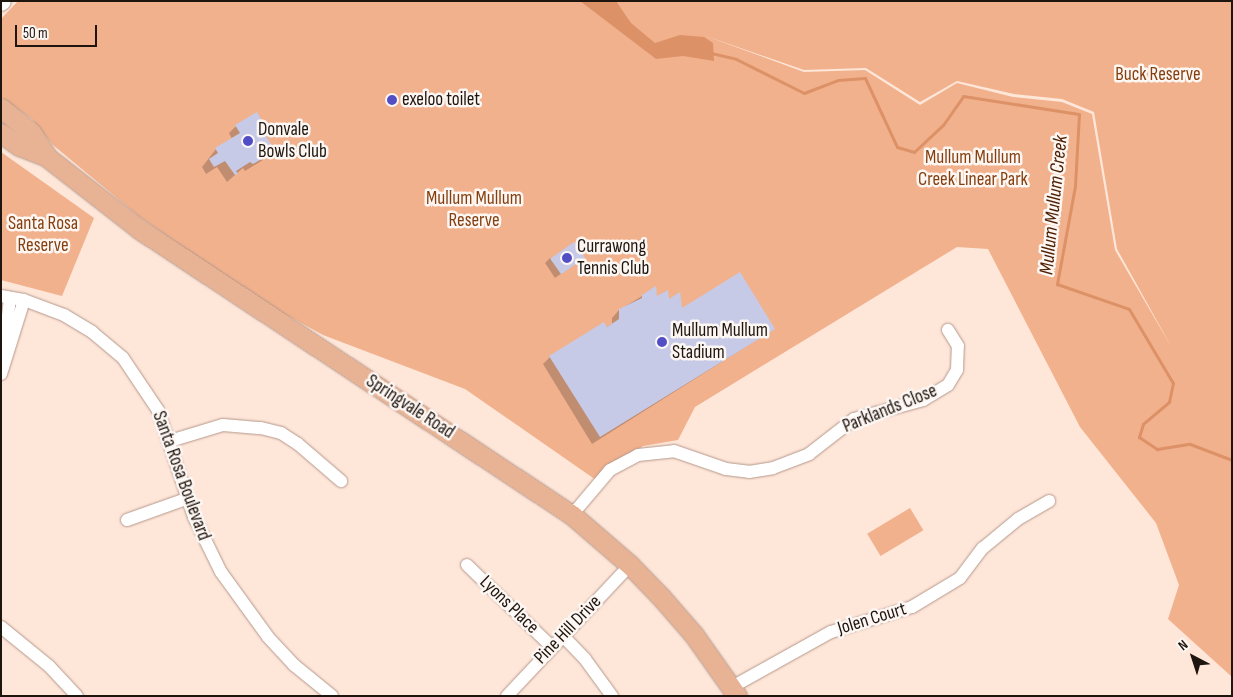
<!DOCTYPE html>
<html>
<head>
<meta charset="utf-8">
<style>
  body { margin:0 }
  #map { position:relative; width:1233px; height:697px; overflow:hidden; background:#fee6d9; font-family:"Sofia Sans Condensed",sans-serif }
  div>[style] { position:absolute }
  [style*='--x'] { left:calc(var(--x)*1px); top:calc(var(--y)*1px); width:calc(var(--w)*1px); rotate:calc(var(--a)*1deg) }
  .green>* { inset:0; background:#f2b18d; transform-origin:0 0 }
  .water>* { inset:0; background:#dd9166 }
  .shadow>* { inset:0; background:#0003 }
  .stream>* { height:3px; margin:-1.5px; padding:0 1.5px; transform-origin:1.5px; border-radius:1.5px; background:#dd9166 }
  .building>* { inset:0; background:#c6cae6; transform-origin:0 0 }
  .roads { filter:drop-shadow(0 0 1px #b5988a) drop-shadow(0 0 1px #b5988a) }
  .minor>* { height:12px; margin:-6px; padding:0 6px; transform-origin:6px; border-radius:6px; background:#fff }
  .secondary>* { height:18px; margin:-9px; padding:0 9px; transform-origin:9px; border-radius:9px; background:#fff }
  .primary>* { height:19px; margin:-9.5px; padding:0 9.5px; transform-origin:9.5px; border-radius:9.5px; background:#e8b394 }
  .dots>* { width:14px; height:14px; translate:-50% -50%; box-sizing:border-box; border:2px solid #fdf7f4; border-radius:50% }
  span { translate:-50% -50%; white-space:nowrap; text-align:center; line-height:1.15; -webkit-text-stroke:5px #fdf7f4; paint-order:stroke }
  .park-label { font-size:19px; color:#853f0f }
  .poi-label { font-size:19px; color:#1f150f }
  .left { translate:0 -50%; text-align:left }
  .street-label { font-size:19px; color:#1f150f }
  .water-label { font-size:20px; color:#4d1e00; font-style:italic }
  .frame { position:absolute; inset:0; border:2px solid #1f150f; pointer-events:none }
  .north { position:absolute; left:1168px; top:632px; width:50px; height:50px; -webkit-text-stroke:4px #fdf7f4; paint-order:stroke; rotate:320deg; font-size:14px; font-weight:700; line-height:20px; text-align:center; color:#1f150f }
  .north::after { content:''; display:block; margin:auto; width:18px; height:22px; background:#1f150f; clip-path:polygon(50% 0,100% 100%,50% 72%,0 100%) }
  .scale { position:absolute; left:15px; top:25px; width:82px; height:22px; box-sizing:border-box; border:2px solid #1f150f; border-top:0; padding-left:6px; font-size:15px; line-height:18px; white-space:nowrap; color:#1f150f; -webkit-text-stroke:4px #fdf7f4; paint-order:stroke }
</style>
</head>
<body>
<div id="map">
  <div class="green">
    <i style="clip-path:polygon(evenodd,18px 1px,1232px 1px,1232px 677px,1168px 619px,1179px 585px,1156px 523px,1080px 427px,988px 249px,957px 247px,695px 407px,678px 440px,643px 446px,596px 480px,465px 389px,323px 335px,257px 299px,140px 217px,53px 145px,32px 119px,1px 97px,1px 19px,18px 1px,703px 35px,804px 70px,866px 68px,920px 102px,957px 81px,1014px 94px,1062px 99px,1094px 112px,1117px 249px,1172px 348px,1115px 250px,1092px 114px,1062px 102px,1013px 97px,957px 83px,920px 105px,865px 70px,804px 72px,703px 35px)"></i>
    <i style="clip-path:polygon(1px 152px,94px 218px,62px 296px,1px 280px)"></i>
    <i style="left:910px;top:508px;width:26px;height:50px;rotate:59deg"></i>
  </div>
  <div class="water">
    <i style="clip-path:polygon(580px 1px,616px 1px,631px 23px,655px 43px,680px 35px,704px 37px,713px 43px,714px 61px,683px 56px,656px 59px)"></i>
  </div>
  <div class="shadow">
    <i style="clip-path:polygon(260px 121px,257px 124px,273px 151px,266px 158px,245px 171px,243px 168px,227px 182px,217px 167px,206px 174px,202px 167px,216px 149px,232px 139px,229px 133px,236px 126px)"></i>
    <i style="clip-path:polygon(550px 258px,584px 258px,555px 278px,545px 263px)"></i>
    <i style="clip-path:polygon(642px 296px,668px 301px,681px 310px,774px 329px,592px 444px,543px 364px,550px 357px,612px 324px,612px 318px,619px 310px)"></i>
  </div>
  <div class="stream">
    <i style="--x:711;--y:53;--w:26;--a:13"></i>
    <i style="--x:736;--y:59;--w:76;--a:26.6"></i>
    <i style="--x:804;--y:93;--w:36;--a:-21"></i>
    <i style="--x:838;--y:80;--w:27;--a:-4"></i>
    <i style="--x:865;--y:78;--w:76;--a:65.1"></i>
    <i style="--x:897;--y:147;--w:18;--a:16"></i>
    <i style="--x:914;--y:152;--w:40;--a:-43"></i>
    <i style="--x:943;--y:125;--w:35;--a:-55"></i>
    <i style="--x:963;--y:96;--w:117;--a:8.8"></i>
    <i style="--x:1079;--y:114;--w:72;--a:93.2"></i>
    <i style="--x:1075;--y:186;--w:100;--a:100.4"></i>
    <i style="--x:1057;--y:284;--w:76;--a:19.1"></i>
    <i style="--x:1129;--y:309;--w:86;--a:59.3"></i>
    <i style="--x:1173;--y:383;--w:19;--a:102"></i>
    <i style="--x:1169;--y:402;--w:34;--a:140"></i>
    <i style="--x:1143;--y:424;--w:14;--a:107"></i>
    <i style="--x:1139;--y:437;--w:22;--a:34"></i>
    <i style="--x:1157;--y:449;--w:33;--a:-9"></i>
    <i style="--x:1190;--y:444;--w:45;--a:20.9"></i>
  </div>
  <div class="building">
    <i style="clip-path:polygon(257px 112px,262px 121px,258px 123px,275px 151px,253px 164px,250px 162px,236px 171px,238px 174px,235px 175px,225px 161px,214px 167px,209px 159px,218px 153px,215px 148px,240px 133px,235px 125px)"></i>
    <i style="left:574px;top:242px;width:19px;height:29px;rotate:55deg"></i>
    <i style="clip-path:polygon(740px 272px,775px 329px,600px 437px,549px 356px,604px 322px,607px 327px,619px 319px,619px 309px,642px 298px,642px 295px,656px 286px,657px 296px,668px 290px,669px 299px,680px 292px,682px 308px)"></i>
  </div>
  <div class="roads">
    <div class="minor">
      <i style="--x:1;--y:296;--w:23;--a:10"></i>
      <i style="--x:24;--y:300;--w:43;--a:20.6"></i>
      <i style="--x:64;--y:315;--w:33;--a:31"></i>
      <i style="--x:92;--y:332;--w:40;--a:40"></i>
      <i style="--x:123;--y:358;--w:63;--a:56.1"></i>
      <i style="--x:158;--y:410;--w:113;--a:71.4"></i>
      <i style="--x:194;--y:517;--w:61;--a:63.9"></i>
      <i style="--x:221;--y:572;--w:80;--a:54.1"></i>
      <i style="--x:268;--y:637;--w:38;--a:47"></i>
      <i style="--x:294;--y:665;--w:49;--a:39.2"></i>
      <i style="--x:4;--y:350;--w:52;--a:-83.4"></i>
      <i style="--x:1;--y:374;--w:77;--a:-72.7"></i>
      <i style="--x:170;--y:441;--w:55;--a:-16.8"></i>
      <i style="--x:223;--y:425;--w:38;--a:5"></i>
      <i style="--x:261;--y:428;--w:21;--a:14"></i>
      <i style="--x:281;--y:433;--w:20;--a:33"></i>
      <i style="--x:298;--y:444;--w:57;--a:40.7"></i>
      <i style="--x:572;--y:515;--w:59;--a:-49.8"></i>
      <i style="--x:610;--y:470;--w:32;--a:-28"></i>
      <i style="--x:638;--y:455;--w:36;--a:-6"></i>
      <i style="--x:674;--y:451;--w:55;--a:19.1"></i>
      <i style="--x:726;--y:469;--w:23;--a:7"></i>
      <i style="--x:749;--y:472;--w:24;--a:-9"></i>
      <i style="--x:773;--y:468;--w:39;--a:-21"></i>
      <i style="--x:809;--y:454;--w:57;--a:-37.9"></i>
      <i style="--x:854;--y:419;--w:72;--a:-15.4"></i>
      <i style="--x:923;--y:400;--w:29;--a:-31"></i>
      <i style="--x:948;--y:385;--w:17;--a:-59"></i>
      <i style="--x:957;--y:370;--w:24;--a:-88"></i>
      <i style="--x:958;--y:346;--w:19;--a:-122"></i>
      <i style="--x:127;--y:520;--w:63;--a:-19.6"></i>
      <i style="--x:467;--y:565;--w:117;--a:44"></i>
      <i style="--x:1;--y:627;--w:62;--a:39.1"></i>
      <i style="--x:49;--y:666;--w:41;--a:47"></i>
      <i style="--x:562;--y:635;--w:33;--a:46"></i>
      <i style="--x:585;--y:659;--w:46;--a:53.9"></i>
      <i style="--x:732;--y:687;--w:113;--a:-29.1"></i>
      <i style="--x:831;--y:632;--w:85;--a:-17.2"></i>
      <i style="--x:912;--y:607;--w:56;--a:-31.1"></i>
      <i style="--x:960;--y:578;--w:38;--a:-53"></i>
      <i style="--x:983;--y:548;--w:45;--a:-39.6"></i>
      <i style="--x:1018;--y:519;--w:36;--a:-30"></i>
      <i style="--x:507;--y:696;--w:180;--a:-46.8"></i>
    </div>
    <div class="secondary">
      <i style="--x:1;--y:2;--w:1;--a:-45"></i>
    </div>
    <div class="primary">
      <i style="--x:1;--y:108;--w:38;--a:39"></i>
      <i style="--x:31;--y:132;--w:30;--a:57"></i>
      <i style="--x:1;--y:133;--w:22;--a:36"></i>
      <i style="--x:19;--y:146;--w:30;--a:21"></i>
      <i style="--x:47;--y:157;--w:117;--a:38"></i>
      <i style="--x:139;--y:229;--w:519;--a:33.45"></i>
      <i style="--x:572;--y:515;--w:77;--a:40.8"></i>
      <i style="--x:630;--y:565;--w:45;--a:45.9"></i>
      <i style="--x:661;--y:597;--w:50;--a:49"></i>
      <i style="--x:694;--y:635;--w:75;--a:54.8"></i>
    </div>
  </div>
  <div class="dots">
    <i style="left:392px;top:100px;background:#524ec5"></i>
    <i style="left:248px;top:141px;background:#524ec5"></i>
    <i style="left:567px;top:258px;background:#524ec5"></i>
    <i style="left:662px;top:342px;background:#524ec5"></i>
  </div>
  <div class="park-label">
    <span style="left:1158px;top:75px">Buck Reserve</span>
    <span style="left:973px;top:169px">Mullum Mullum<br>Creek Linear Park</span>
    <span style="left:474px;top:210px">Mullum Mullum<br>Reserve</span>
    <span style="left:43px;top:235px">Santa Rosa<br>Reserve</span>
  </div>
  <div class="poi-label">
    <span class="left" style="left:402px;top:100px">exeloo toilet</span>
    <span class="left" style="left:258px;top:141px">Donvale<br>Bowls Club</span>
    <span class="left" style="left:577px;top:258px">Currawong<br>Tennis Club</span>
    <span class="left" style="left:672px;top:342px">Mullum Mullum<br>Stadium</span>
  </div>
  <div class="street-label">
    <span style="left:410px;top:407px;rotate:33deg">Springvale Road</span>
    <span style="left:890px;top:409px;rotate:-22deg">Parklands Close</span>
    <span style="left:181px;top:476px;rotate:70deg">Santa Rosa Boulevard</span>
    <span style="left:509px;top:605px;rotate:44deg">Lyons Place</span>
    <span style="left:872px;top:619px;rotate:-17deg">Jolen Court</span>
    <span style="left:568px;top:630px;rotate:-46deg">Pine Hill Drive</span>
  </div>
  <div class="water-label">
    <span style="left:1054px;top:205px;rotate:-84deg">Mullum Mullum Creek</span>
  </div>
  <div class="frame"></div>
  <div class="north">N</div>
  <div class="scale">50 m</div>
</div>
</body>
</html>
